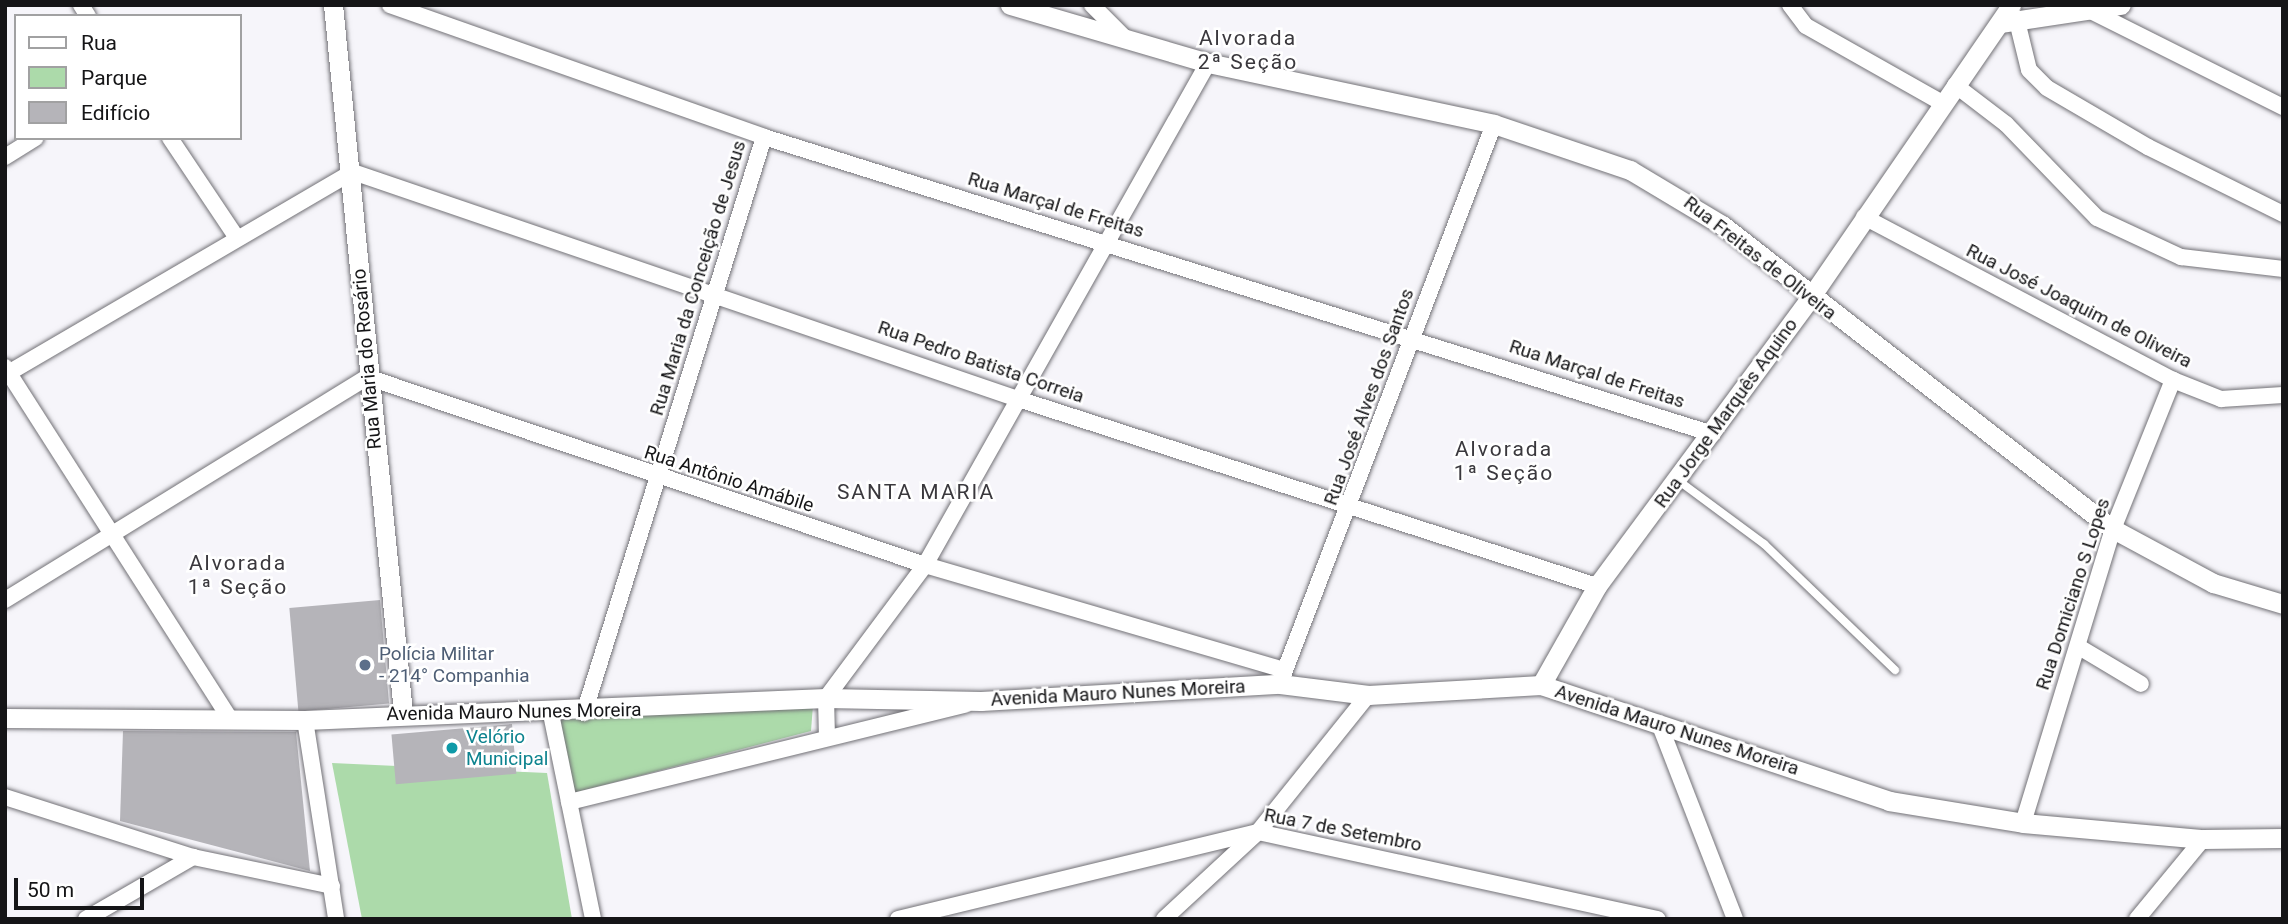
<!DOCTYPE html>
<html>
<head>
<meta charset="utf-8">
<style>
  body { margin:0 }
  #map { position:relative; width:2288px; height:924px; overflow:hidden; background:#f6f5fa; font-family:Roboto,sans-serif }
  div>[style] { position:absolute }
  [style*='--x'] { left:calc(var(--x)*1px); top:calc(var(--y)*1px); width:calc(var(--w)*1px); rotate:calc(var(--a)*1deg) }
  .green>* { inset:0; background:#acdaaa }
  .building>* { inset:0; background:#b5b4b9; transform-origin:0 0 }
  .roads { filter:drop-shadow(0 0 2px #727176) drop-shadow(0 0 2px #727176) }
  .service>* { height:8px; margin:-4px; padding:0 4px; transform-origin:4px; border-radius:4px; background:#fff }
  .minor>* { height:16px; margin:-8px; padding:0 8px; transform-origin:8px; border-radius:8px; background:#fff }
  .tertiary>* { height:19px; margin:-9.5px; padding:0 9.5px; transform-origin:9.5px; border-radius:9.5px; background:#fff }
  .dots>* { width:19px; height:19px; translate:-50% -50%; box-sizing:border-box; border:4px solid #fff; border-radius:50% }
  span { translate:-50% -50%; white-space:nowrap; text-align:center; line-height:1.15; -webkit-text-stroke:5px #fff; paint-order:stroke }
  .street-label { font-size:19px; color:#151517 }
  .service-label { font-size:19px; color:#4e5e75 }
  .left { translate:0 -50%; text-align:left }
  .culture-label { font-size:19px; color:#0d838f }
  .neighbourhood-label { font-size:21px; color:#3a383d; letter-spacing:2px }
  .frame { position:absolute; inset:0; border:7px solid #151517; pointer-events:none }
  .legend { position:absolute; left:14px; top:14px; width:228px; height:126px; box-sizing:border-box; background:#fff; border:2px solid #a1a1a2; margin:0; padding:9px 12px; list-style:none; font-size:21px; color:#151517 }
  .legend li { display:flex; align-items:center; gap:14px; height:35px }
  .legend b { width:35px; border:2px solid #a1a1a2 }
  .scale { position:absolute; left:14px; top:878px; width:130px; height:32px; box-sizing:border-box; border:4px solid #151517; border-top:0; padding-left:9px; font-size:21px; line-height:24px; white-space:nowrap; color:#151517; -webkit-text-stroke:5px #fff; paint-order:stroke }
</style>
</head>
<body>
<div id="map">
  <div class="green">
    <i style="clip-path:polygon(813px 705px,811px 731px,573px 793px,558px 720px)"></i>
    <i style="clip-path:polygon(332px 763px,547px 773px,572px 919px,362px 919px)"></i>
  </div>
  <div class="building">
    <i style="left:380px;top:600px;width:104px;height:91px;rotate:85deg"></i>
    <i style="left:512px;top:724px;width:50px;height:121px;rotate:85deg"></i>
    <i style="clip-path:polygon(123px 731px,296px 732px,310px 871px,120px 821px)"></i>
  </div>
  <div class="roads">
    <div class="service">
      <i style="--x:1679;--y:481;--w:106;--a:36.5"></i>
      <i style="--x:1764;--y:544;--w:182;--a:43.9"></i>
    </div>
    <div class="minor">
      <i style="--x:81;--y:5;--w:13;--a:58"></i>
      <i style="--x:390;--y:5;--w:397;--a:19.4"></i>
      <i style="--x:764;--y:137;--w:994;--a:17.38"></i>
      <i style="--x:1092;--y:5;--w:48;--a:45"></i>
      <i style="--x:1790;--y:5;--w:26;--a:53"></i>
      <i style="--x:1806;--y:26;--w:156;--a:29.5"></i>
      <i style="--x:2089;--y:10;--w:217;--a:26.6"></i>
      <i style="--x:2017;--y:21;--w:50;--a:76.2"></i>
      <i style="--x:2029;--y:70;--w:25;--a:45"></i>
      <i style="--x:2047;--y:88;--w:117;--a:30.3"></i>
      <i style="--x:2148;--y:147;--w:151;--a:26.4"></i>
      <i style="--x:1955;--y:85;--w:64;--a:37.4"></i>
      <i style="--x:2006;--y:124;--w:131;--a:45.9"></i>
      <i style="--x:2097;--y:218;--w:93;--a:24.9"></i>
      <i style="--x:2181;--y:257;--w:103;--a:6.7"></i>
      <i style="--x:170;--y:138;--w:120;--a:56.2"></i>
      <i style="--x:5;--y:157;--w:36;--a:-32"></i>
      <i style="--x:1864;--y:217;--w:349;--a:27.8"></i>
      <i style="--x:2173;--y:380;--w:52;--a:21.6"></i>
      <i style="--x:2221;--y:399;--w:62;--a:-3.7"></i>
      <i style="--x:5;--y:367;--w:416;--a:57.4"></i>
      <i style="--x:5;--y:375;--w:403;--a:-30.3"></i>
      <i style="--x:353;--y:172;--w:703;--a:18.85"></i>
      <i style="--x:1018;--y:399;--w:608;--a:17.9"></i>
      <i style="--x:5;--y:600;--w:425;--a:-31.6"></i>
      <i style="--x:367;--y:377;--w:589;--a:18.62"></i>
      <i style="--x:925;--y:565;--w:373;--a:16.3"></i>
      <i style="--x:2079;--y:647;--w:72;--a:30.8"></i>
      <i style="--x:1282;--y:678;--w:593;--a:-69.06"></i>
      <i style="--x:584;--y:713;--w:603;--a:-72.65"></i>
      <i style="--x:551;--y:714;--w:209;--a:78.4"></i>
      <i style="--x:305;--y:720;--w:201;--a:81.1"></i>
      <i style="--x:1659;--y:723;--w:210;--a:68.8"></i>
      <i style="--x:827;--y:738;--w:40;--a:-91.4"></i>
      <i style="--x:826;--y:698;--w:166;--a:-53.3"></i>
      <i style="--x:925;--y:565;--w:576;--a:-60.59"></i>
      <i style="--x:5;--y:797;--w:197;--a:17.7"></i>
      <i style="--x:193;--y:857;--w:142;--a:11.8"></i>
      <i style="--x:569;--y:802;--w:408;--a:-13.8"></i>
      <i style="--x:2023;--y:823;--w:307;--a:-73"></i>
      <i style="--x:2113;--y:529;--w:161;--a:-68.1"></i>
      <i style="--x:86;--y:919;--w:124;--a:-30.1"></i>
      <i style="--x:898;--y:919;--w:370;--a:-13.6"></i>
      <i style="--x:1258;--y:832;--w:409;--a:12.3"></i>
      <i style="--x:1164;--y:919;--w:128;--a:-42.8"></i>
      <i style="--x:1258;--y:832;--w:176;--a:-51.2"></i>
      <i style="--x:2137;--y:919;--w:104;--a:-50.5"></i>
    </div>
    <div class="tertiary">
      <i style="--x:333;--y:5;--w:711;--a:84.35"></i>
      <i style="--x:1010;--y:5;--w:206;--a:16.3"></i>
      <i style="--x:1208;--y:63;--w:292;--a:12"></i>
      <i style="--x:1494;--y:124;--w:144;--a:18.7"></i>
      <i style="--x:1630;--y:170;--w:107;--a:30.9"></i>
      <i style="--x:1722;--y:225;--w:495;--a:37.9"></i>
      <i style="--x:2113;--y:529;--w:114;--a:28.4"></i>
      <i style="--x:2213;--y:583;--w:73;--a:16.7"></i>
      <i style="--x:2000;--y:23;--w:122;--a:-8.5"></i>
      <i style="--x:1541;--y:685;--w:114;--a:-60.5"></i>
      <i style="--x:1597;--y:586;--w:358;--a:-53.5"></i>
      <i style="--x:1810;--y:298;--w:355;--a:-55.5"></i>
      <i style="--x:5;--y:718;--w:300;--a:0.4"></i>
      <i style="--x:305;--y:720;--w:521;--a:-2.42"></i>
      <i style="--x:826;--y:698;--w:155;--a:1.1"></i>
      <i style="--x:981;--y:701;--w:299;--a:-3.3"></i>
      <i style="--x:1280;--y:684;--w:89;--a:7.1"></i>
      <i style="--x:1368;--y:695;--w:173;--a:-3.3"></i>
      <i style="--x:1541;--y:685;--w:367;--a:18.4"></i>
      <i style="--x:1889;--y:801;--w:136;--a:9.3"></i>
      <i style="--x:2023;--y:823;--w:181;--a:5.1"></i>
      <i style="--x:2203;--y:839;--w:80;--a:-0.7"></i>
    </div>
  </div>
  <div class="dots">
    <i style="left:365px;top:665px;background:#5c6f8a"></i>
    <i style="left:452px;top:748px;background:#0f9aa8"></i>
  </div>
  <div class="street-label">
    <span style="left:1056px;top:205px;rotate:17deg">Rua Marçal de Freitas</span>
    <span style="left:1760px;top:258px;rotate:38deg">Rua Freitas de Oliveira</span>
    <span style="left:698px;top:278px;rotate:-73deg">Rua Maria da Conceição de Jesus</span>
    <span style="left:2079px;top:306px;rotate:27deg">Rua José Joaquim de Oliveira</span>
    <span style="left:367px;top:359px;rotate:-95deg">Rua Maria do Rosário</span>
    <span style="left:981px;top:362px;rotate:19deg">Rua Pedro Batista Correia</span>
    <span style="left:1597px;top:374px;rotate:18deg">Rua Marçal de Freitas</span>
    <span style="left:1369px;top:397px;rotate:-70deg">Rua José Alves dos Santos</span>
    <span style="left:1726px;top:413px;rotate:-54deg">Rua Jorge Marquês Aquino</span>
    <span style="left:729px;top:479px;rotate:18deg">Rua Antônio Amábile</span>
    <span style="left:2073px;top:594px;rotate:-72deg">Rua Domiciano S Lopes</span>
    <span style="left:1118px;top:693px;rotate:-3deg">Avenida Mauro Nunes Moreira</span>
    <span style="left:514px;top:712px;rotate:-1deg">Avenida Mauro Nunes Moreira</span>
    <span style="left:1677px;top:730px;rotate:18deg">Avenida Mauro Nunes Moreira</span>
    <span style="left:1343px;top:830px;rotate:11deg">Rua 7 de Setembro</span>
  </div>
  <div class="service-label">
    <span class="left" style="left:379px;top:665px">Polícia Militar<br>- 214° Companhia</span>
  </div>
  <div class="culture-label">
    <span class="left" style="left:466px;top:748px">Velório<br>Municipal</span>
  </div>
  <div class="neighbourhood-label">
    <span style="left:1248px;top:50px">Alvorada<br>2ª Seção</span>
    <span style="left:1504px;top:461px">Alvorada<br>1ª Seção</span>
    <span style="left:916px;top:492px">SANTA MARIA</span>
    <span style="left:238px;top:575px">Alvorada<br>1ª Seção</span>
  </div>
  <div class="frame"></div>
  <ul class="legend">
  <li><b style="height:9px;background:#fff"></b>Rua</li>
  <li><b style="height:19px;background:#acdaaa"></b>Parque</li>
  <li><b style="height:19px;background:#b5b4b9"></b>Edifício</li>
  </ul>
  <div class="scale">50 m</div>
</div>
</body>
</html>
